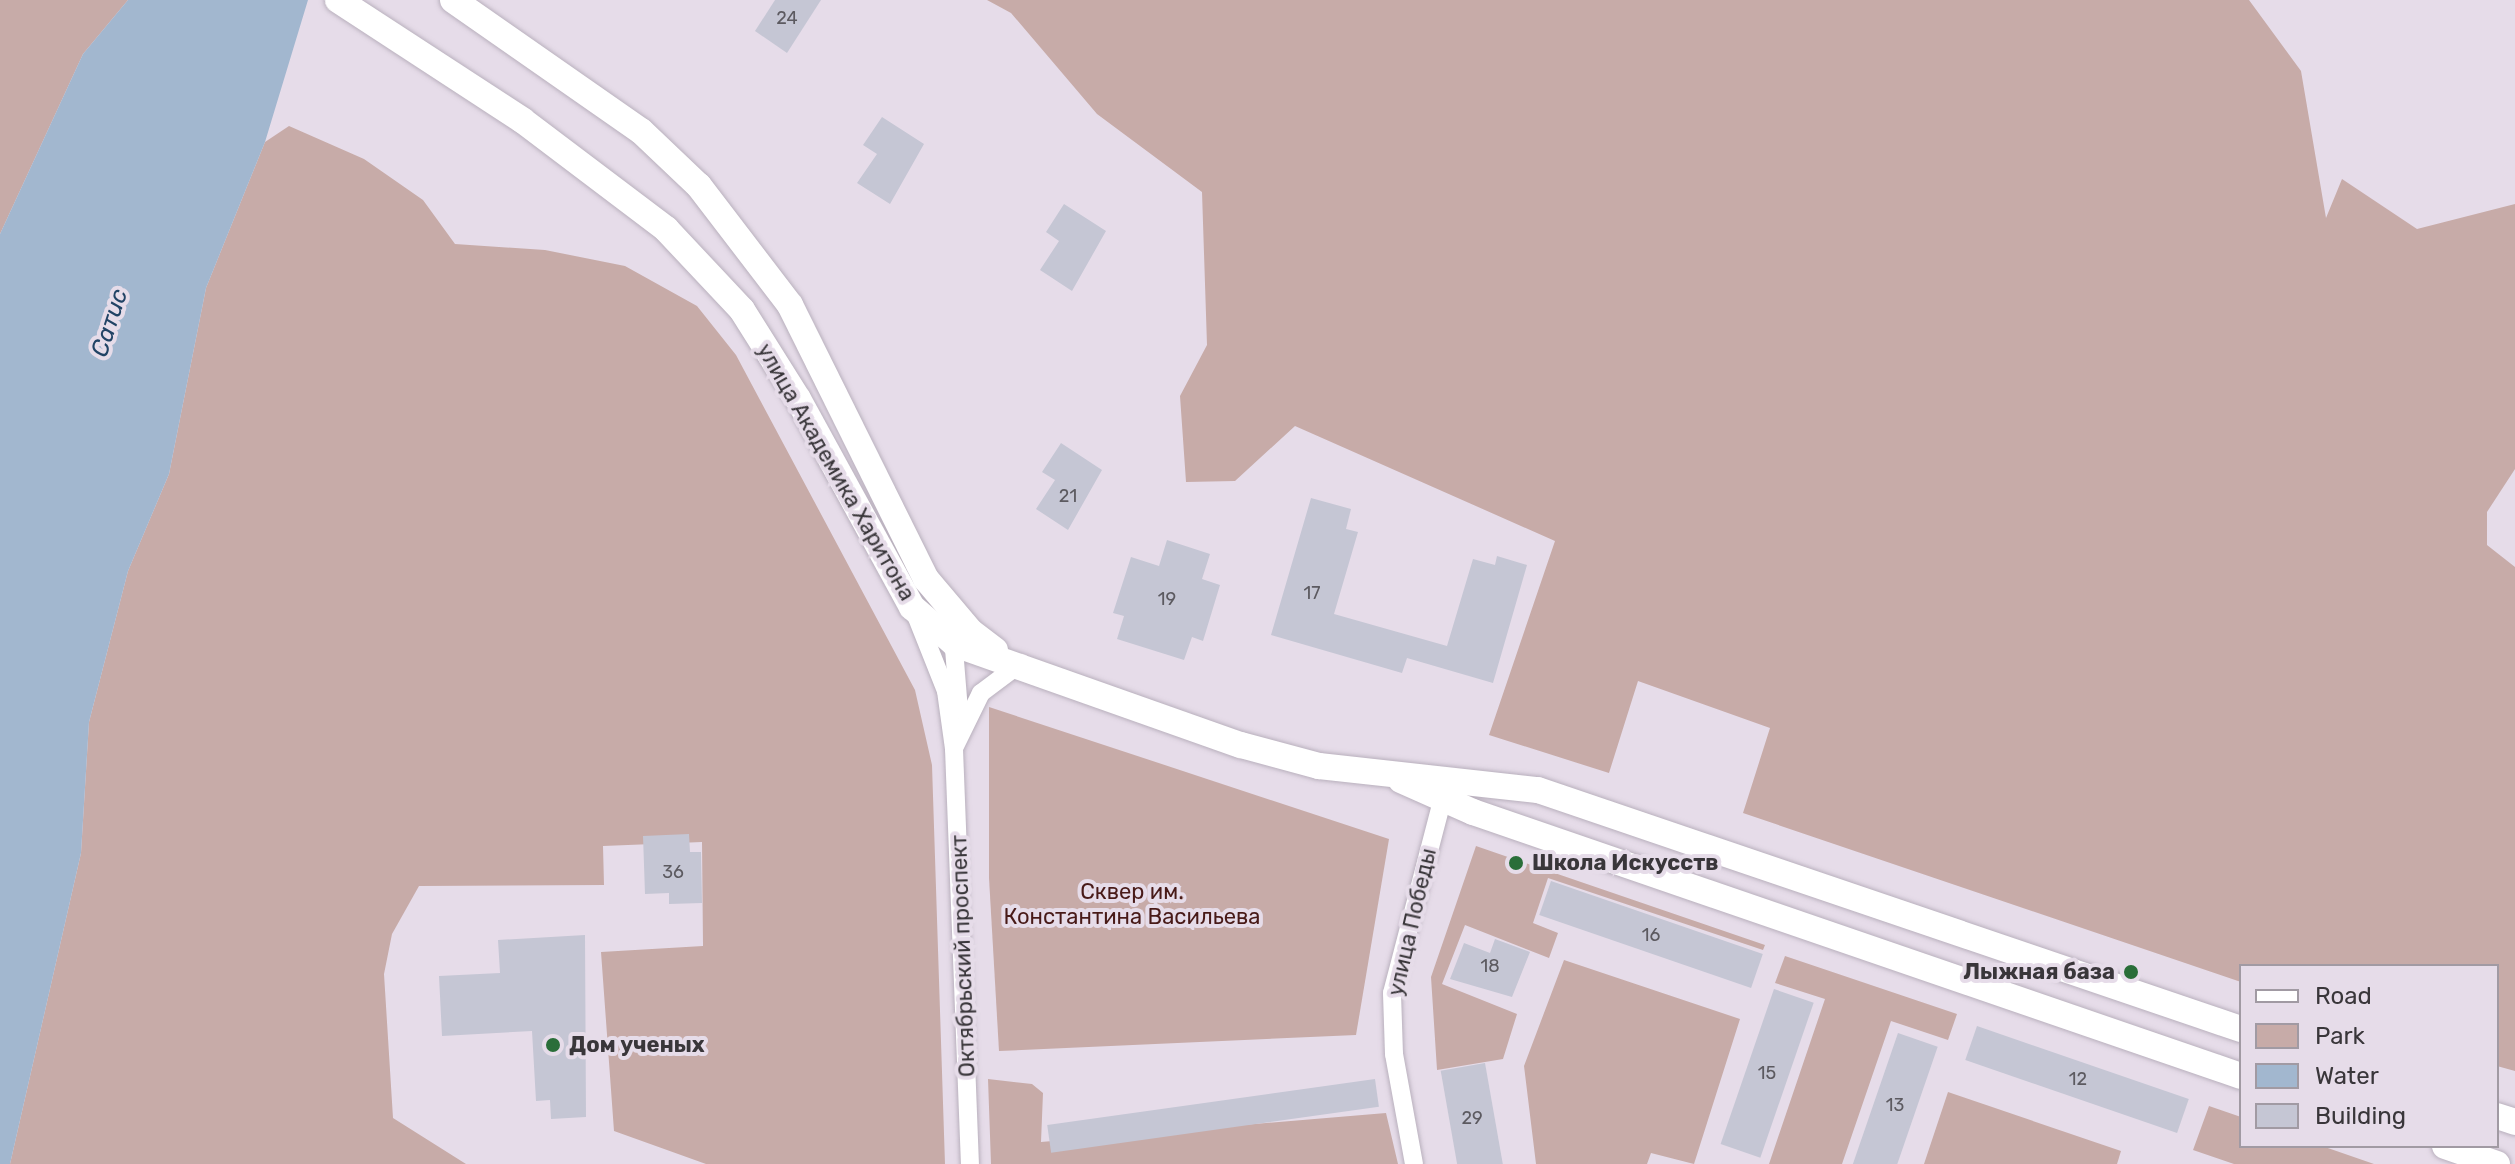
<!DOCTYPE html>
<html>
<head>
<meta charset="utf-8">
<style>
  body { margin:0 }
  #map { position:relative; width:2515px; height:1164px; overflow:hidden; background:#e6dce9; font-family:Rubik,sans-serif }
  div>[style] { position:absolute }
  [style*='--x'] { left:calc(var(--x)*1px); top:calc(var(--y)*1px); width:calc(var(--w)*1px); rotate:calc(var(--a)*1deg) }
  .green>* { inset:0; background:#c7aba8 }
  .water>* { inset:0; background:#a2b7cf }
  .building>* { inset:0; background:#c5c6d4; transform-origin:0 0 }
  .roads { filter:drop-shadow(0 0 2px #b9b0bd) drop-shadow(0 0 2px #b9b0bd) }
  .street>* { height:18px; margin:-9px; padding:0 9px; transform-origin:9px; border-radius:9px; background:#fff }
  .secondary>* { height:26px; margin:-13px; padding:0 13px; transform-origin:13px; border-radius:13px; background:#fff }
  .dots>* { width:22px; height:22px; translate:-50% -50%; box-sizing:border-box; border:4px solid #e6dce9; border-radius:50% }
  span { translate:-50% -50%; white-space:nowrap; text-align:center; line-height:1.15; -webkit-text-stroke:8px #e6dce9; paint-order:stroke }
  .number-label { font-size:18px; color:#5c5a60 }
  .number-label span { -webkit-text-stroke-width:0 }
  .street-label { font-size:22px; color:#39363a }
  .poi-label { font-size:22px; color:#39363a; font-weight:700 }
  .left { translate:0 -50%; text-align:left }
  .right { translate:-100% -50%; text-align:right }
  .park-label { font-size:22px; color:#481a18 }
  .water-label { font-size:24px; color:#214365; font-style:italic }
  .legend { position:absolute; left:2239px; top:964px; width:260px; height:184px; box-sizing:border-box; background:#e6dce9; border:2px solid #a19aa3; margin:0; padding:10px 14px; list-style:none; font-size:24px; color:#39363a }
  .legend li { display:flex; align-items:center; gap:16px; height:40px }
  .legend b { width:40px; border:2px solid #a19aa3 }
</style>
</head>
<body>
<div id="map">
  <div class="green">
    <i style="clip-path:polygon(0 0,128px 0,83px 54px,0 234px)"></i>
    <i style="clip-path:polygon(987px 0,2249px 0,2301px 71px,2326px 218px,2342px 179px,2417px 229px,2515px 204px,2515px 469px,2487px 512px,2487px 545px,2515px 567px,2515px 1071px,2497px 1066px,2497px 966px,2241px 966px,2241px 982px,1743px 813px,1770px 728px,1638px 681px,1609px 773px,1489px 735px,1555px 541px,1295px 426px,1235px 481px,1186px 482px,1180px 396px,1207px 345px,1202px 192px,1097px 114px,1011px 13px)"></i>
    <i style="clip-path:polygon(289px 126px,364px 159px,423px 200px,455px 244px,545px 250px,625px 266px,697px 306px,736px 355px,915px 690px,932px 765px,945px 1164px,706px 1164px,614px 1131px,601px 952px,703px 946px,702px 842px,603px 846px,604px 885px,419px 886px,392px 934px,384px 974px,393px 1118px,466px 1164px,10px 1164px,81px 853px,89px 722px,128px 571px,169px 474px,206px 288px,265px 142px)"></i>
    <i style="clip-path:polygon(989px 707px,1389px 839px,1356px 1035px,999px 1051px,989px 878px)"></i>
    <i style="clip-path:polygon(1476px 846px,1765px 945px,1763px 950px,1548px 878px,1533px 923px,1558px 933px,1549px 958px,1465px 925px,1442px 984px,1517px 1014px,1503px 1059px,1437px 1070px,1431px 977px)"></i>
    <i style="clip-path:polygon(1785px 956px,1957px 1014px,1948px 1040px,1891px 1021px,1842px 1164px,1769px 1164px,1825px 999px,1775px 983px)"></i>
    <i style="clip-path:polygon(1564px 960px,1740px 1019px,1694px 1164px,1651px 1153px,1647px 1164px,1536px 1164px,1524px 1066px)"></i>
    <i style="clip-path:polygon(988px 1079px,1032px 1084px,1043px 1093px,1041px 1142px,1386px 1113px,1398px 1164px,991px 1164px)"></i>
    <i style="clip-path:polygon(1948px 1092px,2121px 1151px,2117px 1164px,1924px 1164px)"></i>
    <i style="clip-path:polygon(2209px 1106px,2241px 1117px,2241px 1146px,2322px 1146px,2374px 1164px,2234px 1164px,2193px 1150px)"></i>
  </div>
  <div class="water">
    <i style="clip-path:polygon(128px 0,308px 0,265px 142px,206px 288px,169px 474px,128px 571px,89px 722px,81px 853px,10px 1164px,0 1164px,0 234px,83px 54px)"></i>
  </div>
  <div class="building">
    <i style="clip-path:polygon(775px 0,821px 0,787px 53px,755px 31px)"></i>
    <i style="clip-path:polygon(882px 117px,924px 144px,890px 204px,857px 183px,877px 154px,863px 145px)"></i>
    <i style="clip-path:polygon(1064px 204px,1106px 231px,1072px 291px,1040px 270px,1059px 241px,1046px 232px)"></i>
    <i style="clip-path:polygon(1061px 443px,1102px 470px,1068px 530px,1036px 509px,1055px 480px,1042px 472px)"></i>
    <i style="clip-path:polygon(1311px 498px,1351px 509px,1346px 529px,1358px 532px,1334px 614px,1447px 646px,1473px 559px,1495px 565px,1497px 556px,1527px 565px,1493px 683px,1407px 658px,1402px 673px,1271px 635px)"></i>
    <i style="clip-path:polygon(1167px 540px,1210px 554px,1202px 579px,1220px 585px,1203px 641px,1192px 637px,1184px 660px,1117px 639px,1124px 616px,1113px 613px,1131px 557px,1159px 566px)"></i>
    <i style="clip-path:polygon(689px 834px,690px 852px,701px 852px,702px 903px,669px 904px,669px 893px,645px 894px,643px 836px)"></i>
    <i style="left:1551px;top:881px;width:224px;height:36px;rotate:19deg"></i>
    <i style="clip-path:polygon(585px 935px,586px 1117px,551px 1119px,550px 1100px,536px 1101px,532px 1031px,442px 1036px,439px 976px,500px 973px,498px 940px)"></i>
    <i style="clip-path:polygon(1495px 939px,1530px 952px,1512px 997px,1450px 979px,1464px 943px,1490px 953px)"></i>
    <i style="left:1774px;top:989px;width:42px;height:164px;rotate:19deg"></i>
    <i style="left:1977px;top:1026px;width:224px;height:36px;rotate:19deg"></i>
    <i style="left:1898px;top:1033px;width:42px;height:139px;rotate:19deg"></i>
    <i style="left:1485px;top:1063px;width:103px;height:45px;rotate:80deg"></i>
    <i style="left:1375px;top:1079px;width:28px;height:331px;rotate:82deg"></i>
  </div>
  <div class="roads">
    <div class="street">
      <i style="--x:917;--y:618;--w:79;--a:68.3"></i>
      <i style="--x:946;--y:691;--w:59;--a:82.1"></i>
      <i style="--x:954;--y:749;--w:415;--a:87.8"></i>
      <i style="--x:953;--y:636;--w:74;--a:85.4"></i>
      <i style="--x:955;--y:746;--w:59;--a:-63.9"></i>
      <i style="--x:981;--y:693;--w:50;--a:-36.9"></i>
      <i style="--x:1414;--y:1164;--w:112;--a:-100.3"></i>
      <i style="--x:1394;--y:1054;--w:61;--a:-91.9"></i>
      <i style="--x:1392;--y:993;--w:198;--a:-75.4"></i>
    </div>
    <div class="secondary">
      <i style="--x:338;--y:0;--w:220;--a:33.1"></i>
      <i style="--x:522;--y:120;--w:181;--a:37.1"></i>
      <i style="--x:666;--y:229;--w:111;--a:46.8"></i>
      <i style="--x:742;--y:310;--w:105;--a:57.8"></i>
      <i style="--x:798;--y:399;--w:237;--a:61.3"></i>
      <i style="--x:912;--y:607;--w:57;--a:40.7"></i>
      <i style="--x:955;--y:644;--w:303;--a:19.5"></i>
      <i style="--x:1241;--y:745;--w:81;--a:15.1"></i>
      <i style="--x:1319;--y:766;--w:220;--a:6.3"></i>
      <i style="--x:1538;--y:790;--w:743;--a:18.78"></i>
      <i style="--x:453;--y:0;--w:229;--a:34.9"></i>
      <i style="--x:641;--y:131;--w:80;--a:43.5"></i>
      <i style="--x:699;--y:186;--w:150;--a:52.6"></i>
      <i style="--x:790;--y:305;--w:306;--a:63.6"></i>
      <i style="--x:926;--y:579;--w:70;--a:49.7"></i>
      <i style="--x:971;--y:632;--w:30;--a:37"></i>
      <i style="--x:1401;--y:780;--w:79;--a:24"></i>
      <i style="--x:1473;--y:812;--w:812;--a:18.97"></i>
      <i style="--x:2497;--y:1116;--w:19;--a:18"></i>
      <i style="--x:2445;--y:1146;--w:55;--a:19.1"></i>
    </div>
  </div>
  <div class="dots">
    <i style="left:1516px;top:863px;background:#2a6e39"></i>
    <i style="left:2131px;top:972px;background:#2a6e39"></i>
    <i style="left:553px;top:1045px;background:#2a6e39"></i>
  </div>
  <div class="number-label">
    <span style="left:787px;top:18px">24</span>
    <span style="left:1068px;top:496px">21</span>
    <span style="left:1312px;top:593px">17</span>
    <span style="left:1167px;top:599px">19</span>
    <span style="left:673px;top:872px">36</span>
    <span style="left:1651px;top:935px">16</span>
    <span style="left:1490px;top:966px">18</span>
    <span style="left:1767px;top:1073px">15</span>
    <span style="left:2078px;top:1079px">12</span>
    <span style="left:1895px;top:1105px">13</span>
    <span style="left:1472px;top:1118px">29</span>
  </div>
  <div class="street-label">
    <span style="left:836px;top:472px;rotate:60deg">улица Академика Харитона</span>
    <span style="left:1412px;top:922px;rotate:-77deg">улица Победы</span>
    <span style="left:963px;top:956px;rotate:-92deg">Октябрьский проспект</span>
  </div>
  <div class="poi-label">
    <span class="left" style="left:1532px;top:863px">Школа Искусств</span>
    <span class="right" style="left:2115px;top:972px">Лыжная база</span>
    <span class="left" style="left:569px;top:1045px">Дом ученых</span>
  </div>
  <div class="park-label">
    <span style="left:1132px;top:904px">Сквер им.<br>Константина Васильева</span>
  </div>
  <div class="water-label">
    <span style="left:110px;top:323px;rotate:-72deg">Сатис</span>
  </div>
  <ul class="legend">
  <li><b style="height:10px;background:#fff"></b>Road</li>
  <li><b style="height:22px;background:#c7aba8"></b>Park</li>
  <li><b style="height:22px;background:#a2b7cf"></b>Water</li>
  <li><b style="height:22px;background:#c5c6d4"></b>Building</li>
  </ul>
</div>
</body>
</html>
